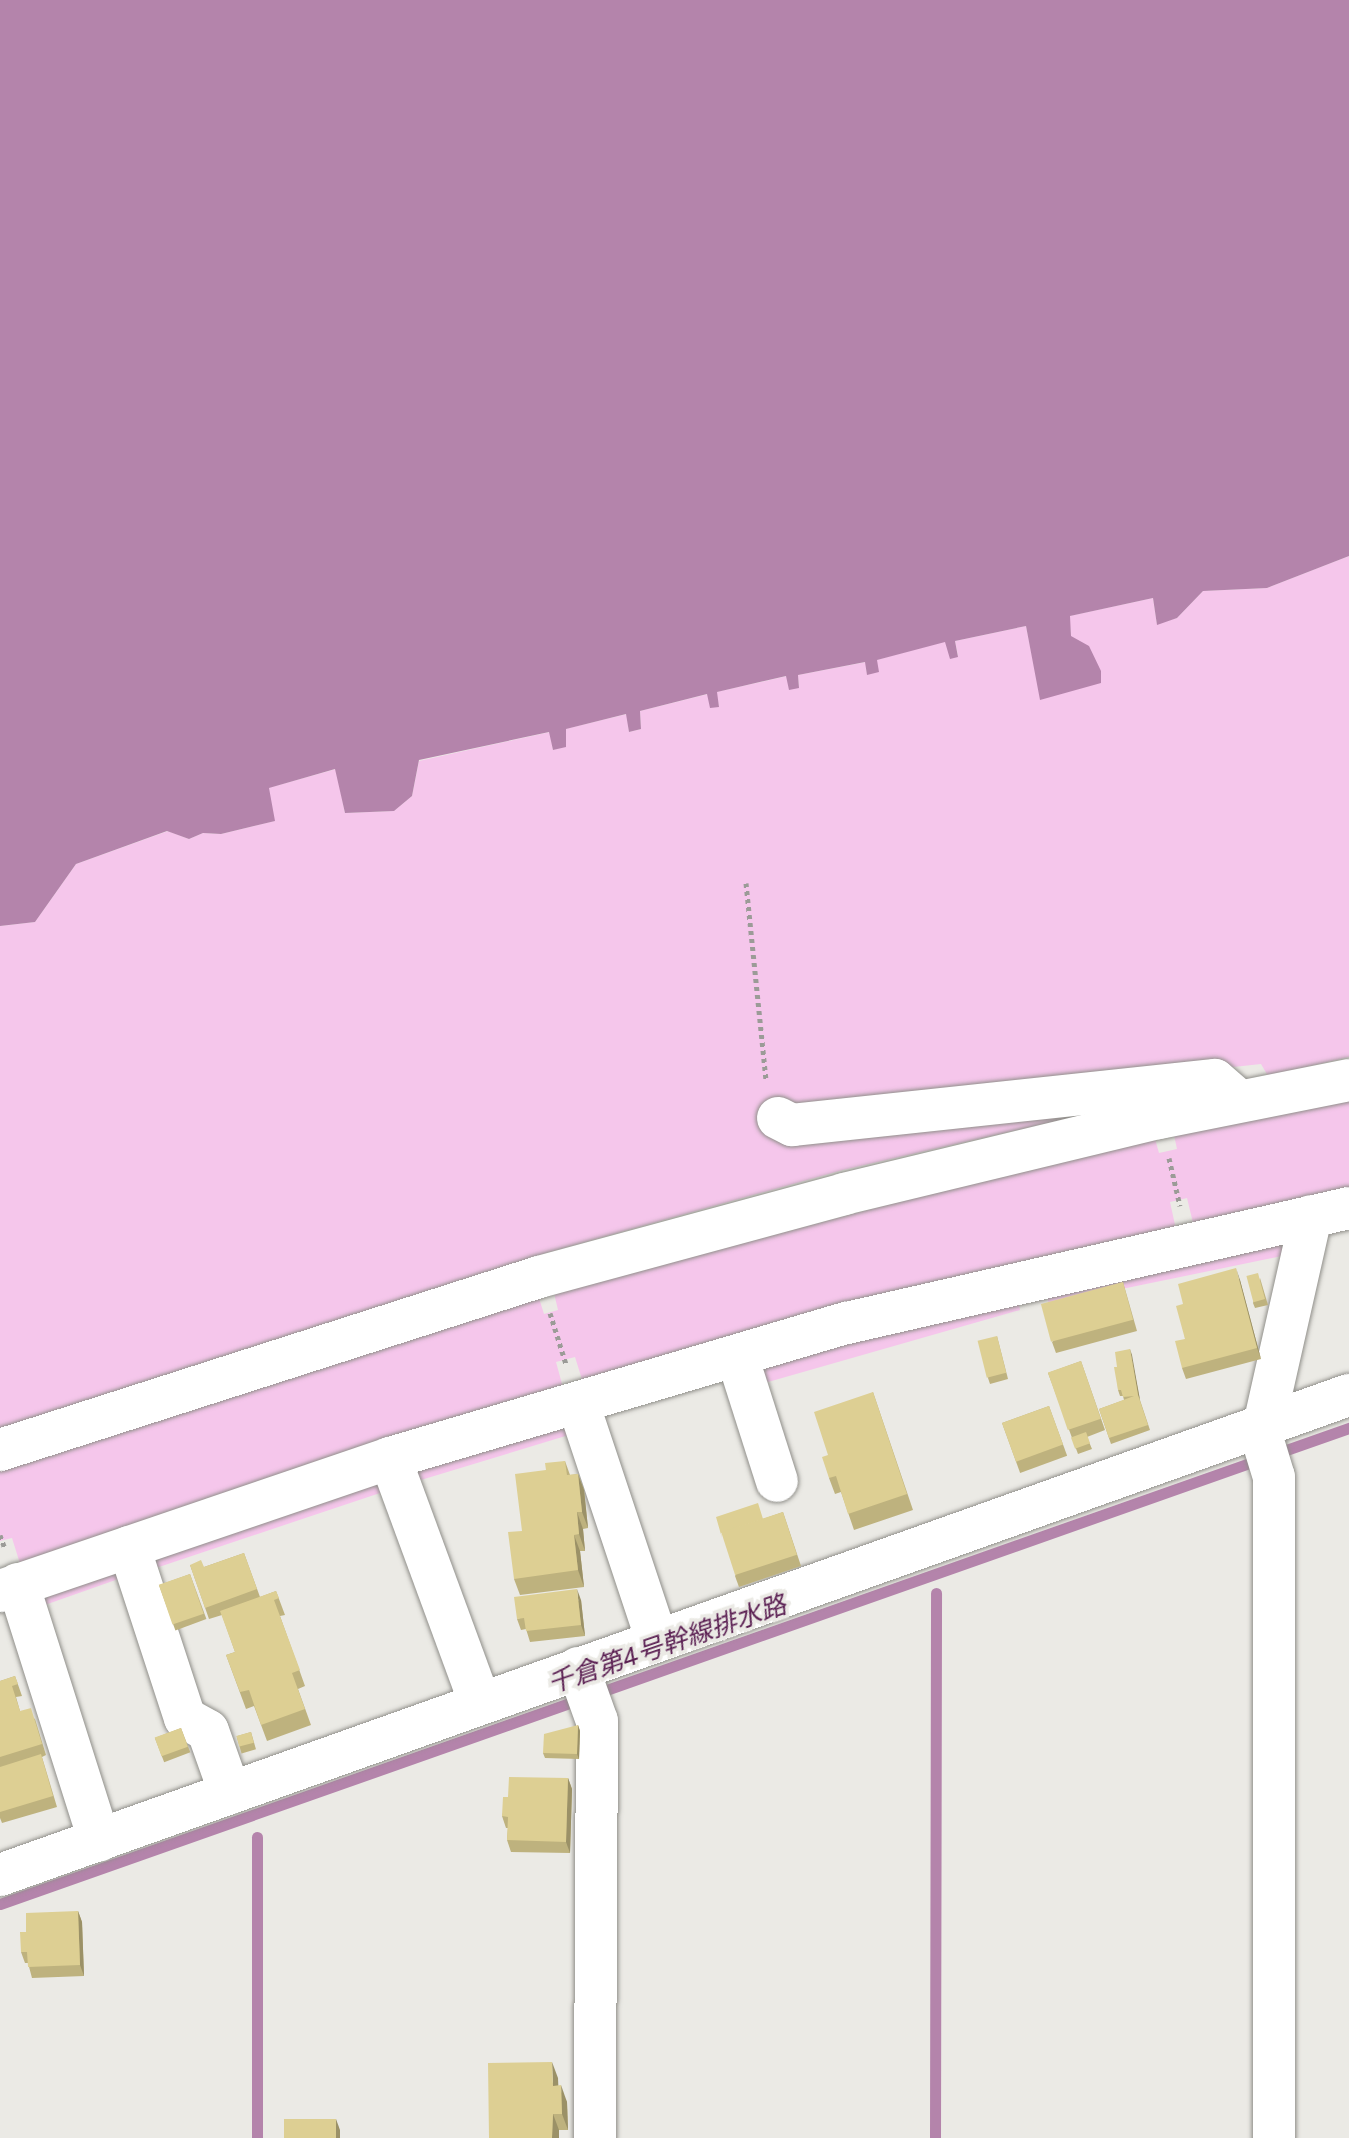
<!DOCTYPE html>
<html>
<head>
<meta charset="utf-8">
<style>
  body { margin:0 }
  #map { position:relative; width:1349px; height:2138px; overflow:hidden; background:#ebeae5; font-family:Figtree,"Noto Sans JP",sans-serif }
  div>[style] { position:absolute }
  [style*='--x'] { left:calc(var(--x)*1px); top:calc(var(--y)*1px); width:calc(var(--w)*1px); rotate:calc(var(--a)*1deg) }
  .green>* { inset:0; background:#f5c6eb }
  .water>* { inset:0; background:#b484ab }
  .stream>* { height:11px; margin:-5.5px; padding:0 5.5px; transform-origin:5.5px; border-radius:5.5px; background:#b484ab }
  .path>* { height:5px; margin-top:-2.5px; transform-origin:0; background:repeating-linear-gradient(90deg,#9b9b97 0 4px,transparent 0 8px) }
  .roads { filter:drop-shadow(0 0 2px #908f8a) drop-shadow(0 0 2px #908f8a) }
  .minor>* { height:42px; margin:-21px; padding:0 21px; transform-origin:21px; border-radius:21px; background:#fff }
  .wall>* { inset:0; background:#beb27e; transform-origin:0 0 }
  .shaded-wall>* { inset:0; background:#9b9167 }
  .building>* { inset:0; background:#ddcf93; transform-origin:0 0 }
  span { translate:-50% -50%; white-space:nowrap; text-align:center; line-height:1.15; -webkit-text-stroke:7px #ebeae5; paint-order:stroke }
  .water-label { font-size:26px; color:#5a1f52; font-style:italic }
</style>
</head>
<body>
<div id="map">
  <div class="green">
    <i style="clip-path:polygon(1349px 556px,1349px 1057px,1268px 1076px,1261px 1064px,904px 1103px,1178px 1093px,843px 1170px,546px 1253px,0 1429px,0 926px,35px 922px,76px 864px,168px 831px,189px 839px,203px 833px,221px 834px,274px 821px,268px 788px,336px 769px,345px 813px,394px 811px,412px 796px,419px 761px,550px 732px,553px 750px,566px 746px,565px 729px,627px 714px,629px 732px,641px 729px,640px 711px,708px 694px,719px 707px,716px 692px,787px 676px,799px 688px,798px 675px,866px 662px,867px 674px,876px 660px,946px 641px,958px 656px,955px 641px,1026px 626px,1041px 700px,1071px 636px,1069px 616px,1153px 598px,1157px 624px,1177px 618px,1203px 591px,1267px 588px)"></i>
    <i style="clip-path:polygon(1349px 1100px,1349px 1196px,1195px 1231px,1187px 1198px,1170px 1202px,1177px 1234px,585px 1389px,575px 1357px,556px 1362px,565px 1395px,22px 1570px,12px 1538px,0 1541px,0 1471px,539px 1298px,544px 1314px,558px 1310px,554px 1293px,1096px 1150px,1155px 1139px,1159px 1153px,1177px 1149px,1174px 1135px)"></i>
    <i style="clip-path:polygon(1285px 1243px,1287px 1255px,1049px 1304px,1045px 1289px)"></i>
    <i style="clip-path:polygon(1017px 1293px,1020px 1310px,754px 1386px,749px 1365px)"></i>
    <i style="clip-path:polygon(562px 1416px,582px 1431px,411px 1483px,409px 1464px)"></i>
    <i style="clip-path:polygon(380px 1475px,386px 1491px,153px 1569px,146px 1549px)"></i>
    <i style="clip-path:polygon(116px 1562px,124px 1577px,42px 1606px,46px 1583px)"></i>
  </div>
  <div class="water">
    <i style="clip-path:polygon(0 0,1349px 0,1349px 556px,1267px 588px,1203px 591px,1177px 618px,1157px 625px,1153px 598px,1070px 616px,1071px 636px,1089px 646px,1101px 671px,1101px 683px,1040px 700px,1026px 626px,955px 641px,958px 657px,950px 659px,945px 642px,877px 660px,879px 672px,867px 675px,865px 662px,798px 675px,799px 688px,789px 690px,786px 676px,717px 692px,719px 707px,710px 708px,707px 694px,640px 711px,641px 729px,629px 732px,626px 714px,566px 729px,566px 747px,553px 750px,549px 732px,419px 760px,412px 796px,394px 811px,345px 813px,335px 769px,269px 788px,275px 821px,221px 834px,203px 833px,189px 839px,167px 831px,76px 864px,35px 922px,0 926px)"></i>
  </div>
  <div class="stream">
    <i style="--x:257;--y:1837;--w:301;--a:90"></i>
    <i style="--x:0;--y:1904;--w:1431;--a:-19.44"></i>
    <i style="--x:935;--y:2138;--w:545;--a:-89.89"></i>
  </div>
  <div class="path">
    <i style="--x:746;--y:883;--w:199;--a:84.2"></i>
    <i style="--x:1169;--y:1158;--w:49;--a:77.1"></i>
    <i style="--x:550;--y:1313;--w:53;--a:72.6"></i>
    <i style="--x:0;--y:1535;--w:15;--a:70"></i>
  </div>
  <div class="roads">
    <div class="minor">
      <i style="--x:778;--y:1118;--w:16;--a:27"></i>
      <i style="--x:792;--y:1125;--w:425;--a:-6.1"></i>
      <i style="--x:1215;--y:1080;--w:29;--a:41"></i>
      <i style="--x:737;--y:1356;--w:131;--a:72.3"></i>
      <i style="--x:578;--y:1403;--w:251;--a:71.6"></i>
      <i style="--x:1264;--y:1425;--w:214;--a:-77.3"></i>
      <i style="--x:1259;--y:1428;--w:51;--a:73"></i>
      <i style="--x:1274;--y:1477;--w:661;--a:90"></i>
      <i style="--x:0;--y:1450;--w:566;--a:-17.79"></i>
      <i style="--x:539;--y:1277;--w:316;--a:-15.2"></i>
      <i style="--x:844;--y:1194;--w:324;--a:-13.6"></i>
      <i style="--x:1159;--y:1118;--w:194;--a:-11.3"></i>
      <i style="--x:390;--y:1458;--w:261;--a:69.8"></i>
      <i style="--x:129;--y:1547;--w:180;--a:71.9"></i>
      <i style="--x:185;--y:1718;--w:26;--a:29"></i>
      <i style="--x:208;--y:1731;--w:66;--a:70.5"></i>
      <i style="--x:18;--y:1584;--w:269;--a:72.4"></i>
      <i style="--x:0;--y:1591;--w:412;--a:-18.8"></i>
      <i style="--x:390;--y:1458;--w:477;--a:-16.5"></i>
      <i style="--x:847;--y:1323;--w:515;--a:-12.9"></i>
      <i style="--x:578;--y:1668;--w:56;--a:70.3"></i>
      <i style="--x:597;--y:1721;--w:417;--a:90.3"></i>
      <i style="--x:0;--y:1875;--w:1432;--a:-19.59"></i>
    </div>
  </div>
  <div class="wall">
    <i style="clip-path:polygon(1260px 1278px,1268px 1305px,1255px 1308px,1253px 1303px)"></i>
    <i style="clip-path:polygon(1240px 1280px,1261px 1359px,1186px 1379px,1182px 1368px,1185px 1339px,1183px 1304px)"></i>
    <i style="clip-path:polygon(1123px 1282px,1137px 1331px,1056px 1353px,1052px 1342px)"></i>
    <i style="clip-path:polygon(997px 1336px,1008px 1379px,990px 1384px,988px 1378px)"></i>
    <i style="clip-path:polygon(1130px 1349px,1140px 1400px,1150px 1430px,1111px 1444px,1099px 1409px,1124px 1400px,1123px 1396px,1120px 1396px,1118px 1390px,1117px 1367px)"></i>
    <i style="clip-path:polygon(1081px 1361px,1105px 1430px,1087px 1437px,1092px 1449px,1078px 1454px,1048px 1373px)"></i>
    <i style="clip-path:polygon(873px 1392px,913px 1510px,854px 1530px,841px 1492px,835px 1494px,829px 1478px,828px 1455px)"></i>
    <i style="left:1049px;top:1406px;width:53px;height:50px;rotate:70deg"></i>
    <i style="clip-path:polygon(565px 1461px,570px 1475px,578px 1474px,584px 1490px,588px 1528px,583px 1529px,585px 1551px,580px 1551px,584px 1587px,520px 1595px,514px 1579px,522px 1531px,546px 1470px)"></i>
    <i style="clip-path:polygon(783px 1512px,801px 1566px,739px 1587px,735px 1576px,763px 1519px)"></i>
    <i style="clip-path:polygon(244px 1553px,260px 1597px,276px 1591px,285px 1615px,280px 1616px,305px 1686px,298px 1689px,311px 1725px,267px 1741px,254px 1706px,246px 1709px,226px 1655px,235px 1652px,222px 1615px,209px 1619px,190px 1565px,204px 1567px)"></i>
    <i style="left:190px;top:1574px;width:48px;height:33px;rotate:70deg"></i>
    <i style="clip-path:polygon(581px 1600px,585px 1636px,530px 1642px,526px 1629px,521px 1630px,517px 1619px)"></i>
    <i style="clip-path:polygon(15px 1676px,22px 1696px,16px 1697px,20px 1711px,35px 1719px,46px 1755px,42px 1757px,57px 1807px,2px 1823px,0 1818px,0 1681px)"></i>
    <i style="clip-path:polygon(578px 1725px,580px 1731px,579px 1759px,545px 1758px,543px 1753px)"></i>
    <i style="left:181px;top:1728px;width:26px;height:28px;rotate:69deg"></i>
    <i style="left:251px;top:1732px;width:18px;height:15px;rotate:74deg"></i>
    <i style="clip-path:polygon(568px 1778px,572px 1789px,570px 1853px,511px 1852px,507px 1840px,508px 1828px,506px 1828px,502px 1816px,508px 1797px)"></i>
    <i style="clip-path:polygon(78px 1911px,82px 1922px,84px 1976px,32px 1978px,28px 1963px,25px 1963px,21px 1952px,26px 1932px)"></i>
    <i style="clip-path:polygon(558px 2078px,558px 2086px,567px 2102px,568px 2130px,559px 2130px,559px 2138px,489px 2138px)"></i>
  </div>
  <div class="shaded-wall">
    <i style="clip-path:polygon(1236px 1268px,1240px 1280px,1261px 1359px,1257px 1348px)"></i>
    <i style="clip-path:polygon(1130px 1349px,1132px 1355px,1140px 1400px,1138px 1395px)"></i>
    <i style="clip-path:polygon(578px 1474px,584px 1490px,588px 1528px,582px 1512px)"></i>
    <i style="clip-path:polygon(577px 1512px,583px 1529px,585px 1551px,579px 1534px)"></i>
    <i style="clip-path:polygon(574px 1535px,580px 1551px,584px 1587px,578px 1570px)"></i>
    <i style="clip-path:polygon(577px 1589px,581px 1600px,585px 1636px,581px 1625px)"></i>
    <i style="clip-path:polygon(578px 1725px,580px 1731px,579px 1759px,577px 1754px)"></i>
    <i style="clip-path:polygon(568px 1778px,572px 1789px,570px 1853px,566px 1842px)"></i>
    <i style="clip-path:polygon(78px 1911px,82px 1922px,84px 1976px,80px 1965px)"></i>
    <i style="clip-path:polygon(552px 2062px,558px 2078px,559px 2102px,553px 2086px)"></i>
    <i style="clip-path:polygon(561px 2085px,567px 2102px,568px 2130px,562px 2114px)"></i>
    <i style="clip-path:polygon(553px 2114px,559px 2130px,559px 2138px,552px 2138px)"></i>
    <i style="clip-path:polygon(336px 2119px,340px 2130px,340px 2138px,336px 2138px)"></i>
  </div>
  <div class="building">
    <i style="clip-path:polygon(1236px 1268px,1257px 1348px,1182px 1368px,1175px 1341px,1185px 1339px,1176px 1306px,1183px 1304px,1178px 1284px)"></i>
    <i style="left:1258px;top:1273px;width:27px;height:12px;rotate:75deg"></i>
    <i style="left:1123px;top:1282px;width:39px;height:85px;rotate:75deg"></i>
    <i style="left:997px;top:1336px;width:38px;height:20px;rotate:76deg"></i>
    <i style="clip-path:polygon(1130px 1349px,1138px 1395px,1148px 1425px,1109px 1438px,1099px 1409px,1134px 1396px,1123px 1397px,1121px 1390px,1118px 1390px,1114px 1367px,1117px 1367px,1115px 1352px)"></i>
    <i style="left:1081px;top:1361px;width:61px;height:35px;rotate:71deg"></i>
    <i style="clip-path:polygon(873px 1392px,907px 1494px,848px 1514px,836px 1476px,829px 1478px,822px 1457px,828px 1455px,814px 1412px)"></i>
    <i style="left:1049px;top:1406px;width:41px;height:50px;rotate:70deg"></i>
    <i style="left:1086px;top:1432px;width:12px;height:16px;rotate:70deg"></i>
    <i style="clip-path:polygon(565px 1461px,567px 1475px,578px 1474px,582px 1512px,577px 1512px,579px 1534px,574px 1535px,578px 1570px,514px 1579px,508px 1532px,522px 1531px,515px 1474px,546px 1470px,545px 1463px)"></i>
    <i style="clip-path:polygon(758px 1503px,763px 1519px,721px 1533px,722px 1538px,716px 1517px)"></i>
    <i style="left:783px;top:1512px;width:45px;height:65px;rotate:72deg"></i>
    <i style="clip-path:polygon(244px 1553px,257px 1589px,205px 1608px,190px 1565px,201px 1560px,204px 1567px)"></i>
    <i style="left:190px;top:1574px;width:42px;height:33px;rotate:71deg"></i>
    <i style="clip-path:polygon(577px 1589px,581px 1625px,526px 1631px,524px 1618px,517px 1619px,514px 1597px)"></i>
    <i style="clip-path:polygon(276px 1591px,279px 1598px,274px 1600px,300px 1670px,292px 1673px,305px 1709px,261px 1725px,249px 1690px,240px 1692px,226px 1655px,235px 1652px,220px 1611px)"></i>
    <i style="clip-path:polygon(15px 1676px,18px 1684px,12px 1686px,20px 1711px,31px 1708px,42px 1744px,0 1757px,0 1681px)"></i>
    <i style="clip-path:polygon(578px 1725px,577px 1754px,543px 1753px,544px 1734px)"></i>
    <i style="left:181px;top:1728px;width:20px;height:28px;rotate:70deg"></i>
    <i style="left:251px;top:1732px;width:11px;height:15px;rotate:75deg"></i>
    <i style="clip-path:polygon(41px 1754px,53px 1796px,0 1812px,0 1767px)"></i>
    <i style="clip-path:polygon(509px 1777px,568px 1778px,566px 1842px,507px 1840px,508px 1817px,502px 1816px,503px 1797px,508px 1797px)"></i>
    <i style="clip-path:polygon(78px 1911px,80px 1965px,28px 1967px,27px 1952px,21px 1952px,20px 1932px,26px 1932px,26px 1913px)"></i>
    <i style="clip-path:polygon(552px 2062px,553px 2086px,561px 2085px,562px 2114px,553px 2114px,552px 2138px,489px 2138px,488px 2063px)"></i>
    <i style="left:336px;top:2119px;width:19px;height:52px;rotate:90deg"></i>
  </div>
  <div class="water-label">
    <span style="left:667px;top:1645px;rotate:-19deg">千倉第4号幹線排水路</span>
  </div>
</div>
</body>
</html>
